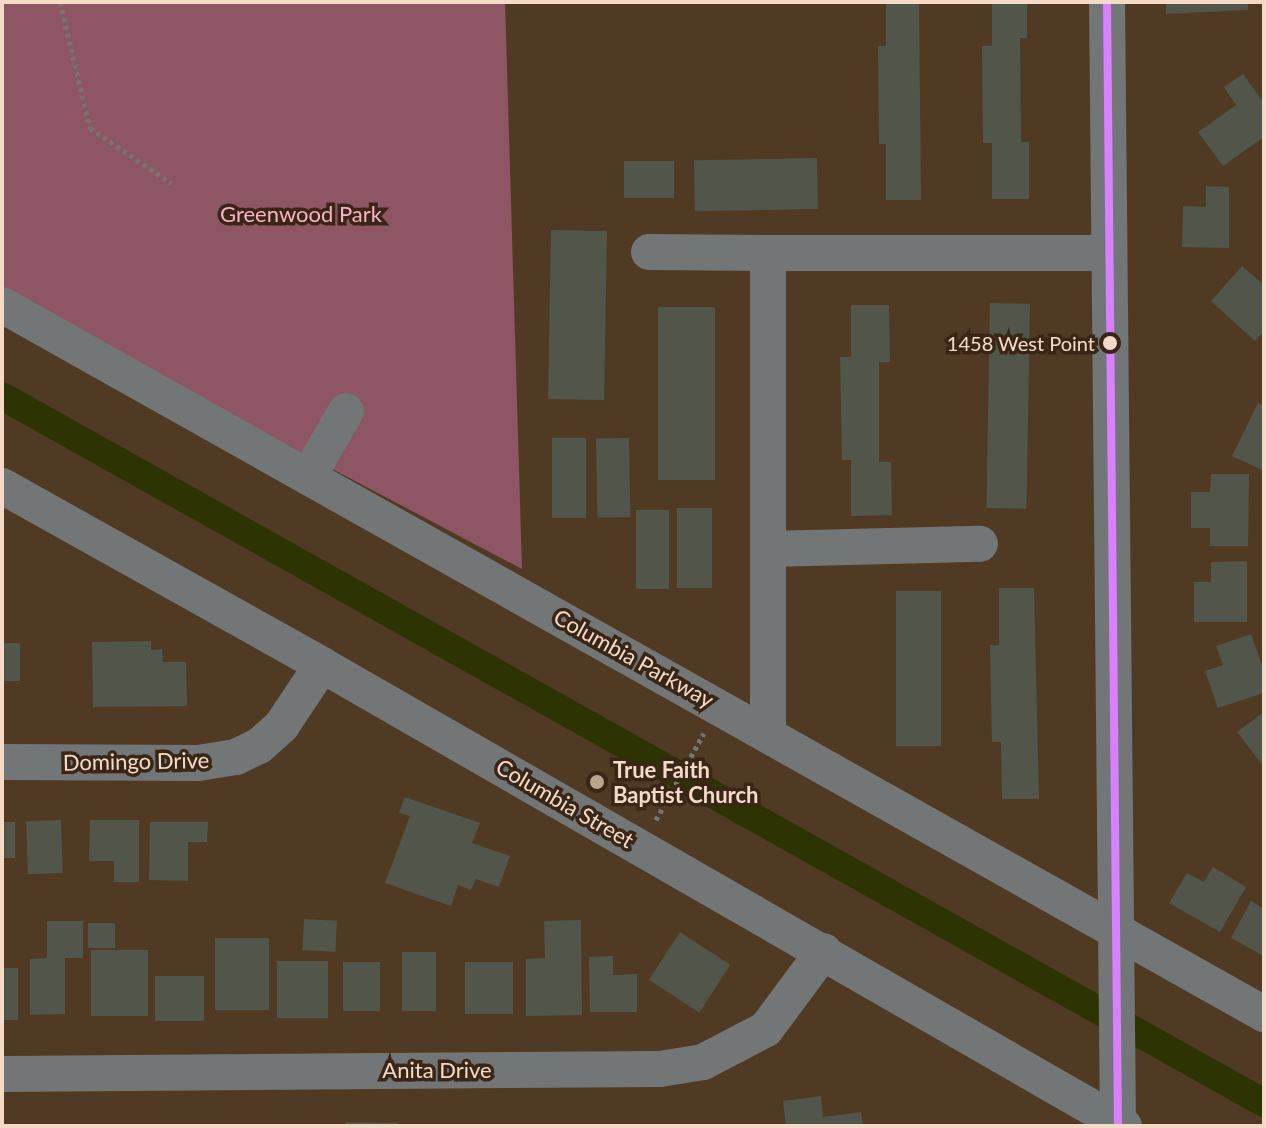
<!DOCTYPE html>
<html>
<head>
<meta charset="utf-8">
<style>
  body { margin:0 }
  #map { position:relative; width:1266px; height:1128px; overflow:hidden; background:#513a24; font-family:Lato,sans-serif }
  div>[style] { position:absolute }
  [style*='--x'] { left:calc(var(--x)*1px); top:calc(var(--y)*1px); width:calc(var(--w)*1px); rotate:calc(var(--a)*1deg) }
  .green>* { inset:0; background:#8e5664 }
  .canal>* { height:28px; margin:-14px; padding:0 14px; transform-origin:14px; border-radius:14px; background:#2d3303 }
  .building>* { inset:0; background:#525549; transform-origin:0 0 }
  .path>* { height:5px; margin-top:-2.5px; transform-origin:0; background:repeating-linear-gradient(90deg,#787470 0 4px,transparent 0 8px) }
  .minor>* { height:36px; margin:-18px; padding:0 18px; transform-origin:18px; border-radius:18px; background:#727677 }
  .bus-1>* { height:8px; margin:-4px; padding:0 4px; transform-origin:4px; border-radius:4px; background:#d880ff }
  .dots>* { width:22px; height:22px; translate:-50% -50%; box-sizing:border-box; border:4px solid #3a2617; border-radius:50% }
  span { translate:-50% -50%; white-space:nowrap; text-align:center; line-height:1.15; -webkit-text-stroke:7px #3a2617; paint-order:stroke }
  .bus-label { font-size:20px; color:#f5dbc7 }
  .right { translate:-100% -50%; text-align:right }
  .park-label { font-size:22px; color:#fab0c7 }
  .street-label { font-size:22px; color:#f5dbc7 }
  .poi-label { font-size:22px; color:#f5dbc7; font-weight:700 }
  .left { translate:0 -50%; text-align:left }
  .frame { position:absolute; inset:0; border:4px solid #f5dbc7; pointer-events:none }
</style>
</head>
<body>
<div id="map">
  <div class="green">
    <i style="clip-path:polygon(2px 2px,505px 2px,522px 569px,2px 295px)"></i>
  </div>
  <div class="canal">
    <i style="--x:2;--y:396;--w:1447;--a:29.26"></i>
  </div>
  <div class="building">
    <i style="clip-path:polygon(886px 2px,919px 2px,921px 200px,886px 200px,886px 144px,879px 144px,878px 46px,886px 46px)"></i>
    <i style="clip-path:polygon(992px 2px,1027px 2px,1027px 38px,1020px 38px,1021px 142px,1029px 142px,1029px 199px,992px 199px,992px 143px,983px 143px,982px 46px,992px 46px)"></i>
    <i style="clip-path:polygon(1166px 2px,1248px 2px,1248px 10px,1166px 14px)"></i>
    <i style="clip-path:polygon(1243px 74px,1264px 103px,1264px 137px,1223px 166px,1198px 132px,1236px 105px,1224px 87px)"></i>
    <i style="left:817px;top:158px;width:51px;height:123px;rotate:89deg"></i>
    <i style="left:624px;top:161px;width:50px;height:37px"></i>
    <i style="clip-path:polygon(1206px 186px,1229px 187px,1229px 248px,1182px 247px,1183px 206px,1206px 207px)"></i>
    <i style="left:551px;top:230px;width:56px;height:169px;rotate:1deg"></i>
    <i style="clip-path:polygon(1242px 266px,1264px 285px,1264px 331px,1255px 341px,1211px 301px)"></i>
    <i style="left:990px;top:303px;width:40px;height:205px;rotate:1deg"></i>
    <i style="clip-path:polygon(851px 305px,889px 305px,890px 362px,879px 362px,879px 462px,891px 462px,892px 515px,851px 516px,851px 460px,842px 460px,840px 357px,851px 357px)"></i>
    <i style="left:715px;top:307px;width:173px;height:57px;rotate:90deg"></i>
    <i style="clip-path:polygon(1258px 403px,1264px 406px,1264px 471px,1232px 456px)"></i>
    <i style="left:552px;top:438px;width:34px;height:80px"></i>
    <i style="left:629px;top:438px;width:79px;height:33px;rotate:89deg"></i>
    <i style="clip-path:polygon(1211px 474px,1249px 474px,1248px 546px,1210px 546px,1210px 528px,1191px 528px,1191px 492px,1210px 492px)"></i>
    <i style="left:677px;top:508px;width:35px;height:80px"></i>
    <i style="left:636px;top:510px;width:33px;height:79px"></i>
    <i style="clip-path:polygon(1247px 561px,1247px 622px,1194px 622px,1194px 582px,1211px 582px,1211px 562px)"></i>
    <i style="clip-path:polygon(999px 588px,1034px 588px,1039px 799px,1002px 799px,1001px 742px,992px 742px,990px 645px,999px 645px)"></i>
    <i style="left:941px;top:591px;width:155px;height:45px;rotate:90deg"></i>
    <i style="clip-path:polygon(1251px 634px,1264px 671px,1264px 693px,1218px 708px,1205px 671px,1223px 665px,1216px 646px)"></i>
    <i style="clip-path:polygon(151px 641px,151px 650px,162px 649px,163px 662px,186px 662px,187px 706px,93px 707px,92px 642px)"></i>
    <i style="left:2px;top:643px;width:18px;height:38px"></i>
    <i style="clip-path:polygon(1264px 712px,1264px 767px,1237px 732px)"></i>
    <i style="clip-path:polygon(405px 797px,480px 823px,472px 843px,510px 856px,499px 887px,476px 879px,471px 890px,458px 885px,451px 906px,385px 883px,410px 816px,399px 813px)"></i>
    <i style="left:61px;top:820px;width:53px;height:35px;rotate:88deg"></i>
    <i style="clip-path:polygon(90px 820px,139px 820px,139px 882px,114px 882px,114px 861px,89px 861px)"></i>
    <i style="left:2px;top:822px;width:13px;height:36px"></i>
    <i style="clip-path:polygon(150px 822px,208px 822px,207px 842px,188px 842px,188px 881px,149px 880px)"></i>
    <i style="clip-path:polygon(1213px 867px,1246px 887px,1220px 932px,1169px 903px,1187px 873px,1204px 882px)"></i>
    <i style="clip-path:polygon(1251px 901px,1264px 909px,1264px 956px,1231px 938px)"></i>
    <i style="left:304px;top:919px;width:33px;height:31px;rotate:3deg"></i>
    <i style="clip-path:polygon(581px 920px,582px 1015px,526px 1016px,526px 959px,545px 958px,544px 921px)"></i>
    <i style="clip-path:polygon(47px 921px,83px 921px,83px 958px,65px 958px,65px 1014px,30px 1015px,30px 959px,47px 958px)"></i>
    <i style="left:88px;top:923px;width:27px;height:25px"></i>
    <i style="left:680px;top:932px;width:60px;height:57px;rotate:33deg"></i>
    <i style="left:215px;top:938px;width:54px;height:72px"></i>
    <i style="left:91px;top:950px;width:57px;height:66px"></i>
    <i style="left:402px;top:952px;width:34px;height:59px"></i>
    <i style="clip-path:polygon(613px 956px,613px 975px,637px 974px,637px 1012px,590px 1012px,589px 957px)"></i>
    <i style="left:277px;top:961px;width:51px;height:57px"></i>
    <i style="left:343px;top:962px;width:37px;height:49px"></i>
    <i style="left:465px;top:962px;width:48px;height:52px"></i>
    <i style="left:2px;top:968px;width:16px;height:52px"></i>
    <i style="left:204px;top:976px;width:45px;height:49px;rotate:90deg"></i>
    <i style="clip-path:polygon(821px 1096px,823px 1117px,861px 1112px,863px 1126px,786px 1126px,783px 1101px)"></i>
    <i style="clip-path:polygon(346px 1122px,398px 1123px,398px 1126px,346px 1126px)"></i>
  </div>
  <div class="path">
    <i style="--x:60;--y:2;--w:130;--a:76.6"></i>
    <i style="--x:90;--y:128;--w:98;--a:34.2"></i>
    <i style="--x:656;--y:820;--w:99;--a:-61.1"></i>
  </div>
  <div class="minor">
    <i style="--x:1107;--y:2;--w:1124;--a:89.44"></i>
    <i style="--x:649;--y:252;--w:119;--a:0.5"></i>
    <i style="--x:2;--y:305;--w:1448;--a:29.33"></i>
    <i style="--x:308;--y:477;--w:76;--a:-60.1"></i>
    <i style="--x:2;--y:486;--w:367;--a:29.2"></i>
    <i style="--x:322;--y:665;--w:925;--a:29.89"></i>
    <i style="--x:768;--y:549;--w:212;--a:-1.4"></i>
    <i style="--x:768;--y:733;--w:480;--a:-90"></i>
    <i style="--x:768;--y:253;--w:341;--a:0"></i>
    <i style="--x:2;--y:762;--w:196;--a:0.3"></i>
    <i style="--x:198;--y:763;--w:38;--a:-9"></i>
    <i style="--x:236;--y:757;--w:25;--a:-26"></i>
    <i style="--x:259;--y:746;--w:31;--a:-42"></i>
    <i style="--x:282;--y:725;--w:72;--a:-56.3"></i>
    <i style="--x:2;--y:1074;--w:658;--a:-0.44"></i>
    <i style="--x:660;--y:1069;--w:44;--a:-9.2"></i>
    <i style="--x:703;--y:1062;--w:71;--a:-27.6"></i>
    <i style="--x:766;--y:1029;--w:97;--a:-53.4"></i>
  </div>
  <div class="bus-1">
    <i style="--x:1107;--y:2;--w:1124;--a:89.44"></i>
  </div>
  <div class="dots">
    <i style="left:1110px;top:343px;background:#f5dbc7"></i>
    <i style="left:597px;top:782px;background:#bca38e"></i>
  </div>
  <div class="bus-label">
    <span class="right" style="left:1095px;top:343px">1458 West Point</span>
  </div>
  <div class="park-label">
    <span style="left:301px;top:214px">Greenwood Park</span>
  </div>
  <div class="street-label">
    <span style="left:634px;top:658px;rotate:29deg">Columbia Parkway</span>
    <span style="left:136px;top:761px;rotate:-1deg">Domingo Drive</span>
    <span style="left:565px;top:803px;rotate:30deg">Columbia Street</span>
    <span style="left:437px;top:1070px">Anita Drive</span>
  </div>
  <div class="poi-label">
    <span class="left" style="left:613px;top:782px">True Faith<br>Baptist Church</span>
  </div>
  <div class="frame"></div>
</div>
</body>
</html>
